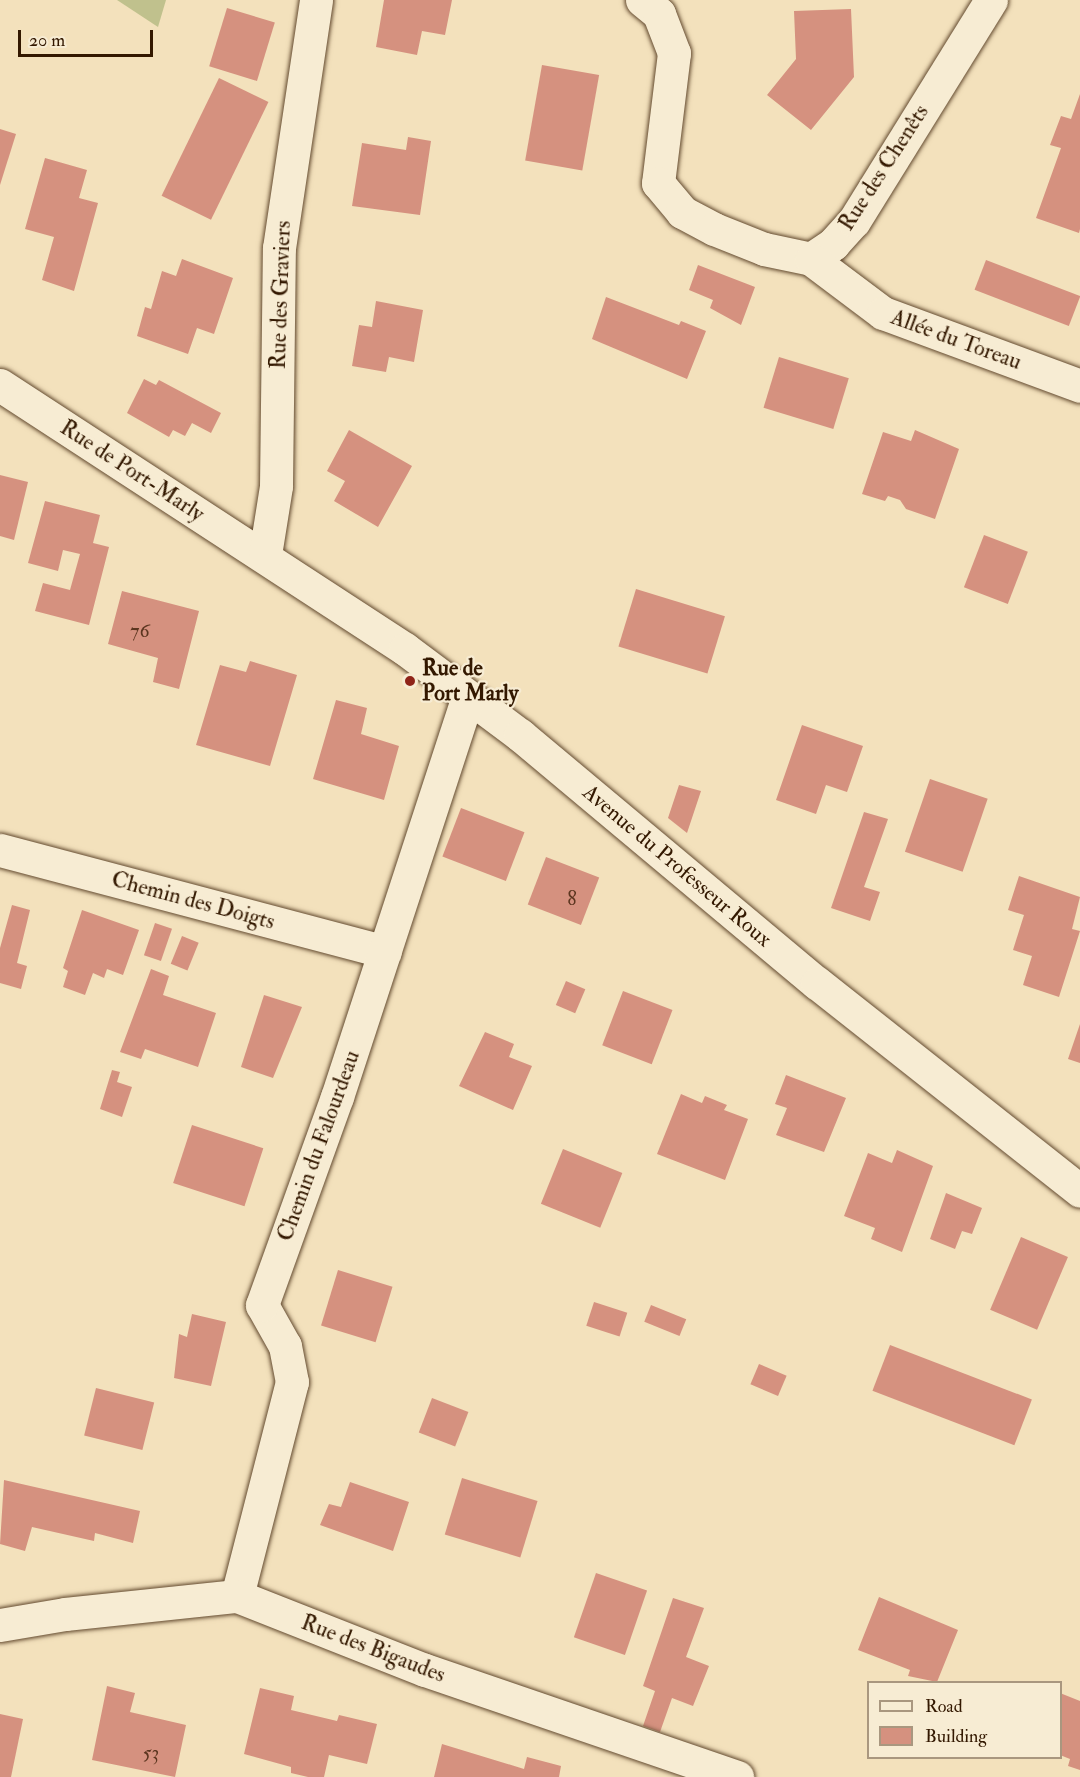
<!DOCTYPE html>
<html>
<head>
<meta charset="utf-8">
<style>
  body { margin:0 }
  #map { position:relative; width:1080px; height:1777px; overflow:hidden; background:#f3e1bc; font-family:"IM FELL Double Pica",serif }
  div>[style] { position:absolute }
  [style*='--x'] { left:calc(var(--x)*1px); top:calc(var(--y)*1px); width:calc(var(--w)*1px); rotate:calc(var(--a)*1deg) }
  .green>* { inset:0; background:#c0c18d }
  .building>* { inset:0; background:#d5917f; transform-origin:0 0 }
  .roads { filter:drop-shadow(0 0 2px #634a2f) drop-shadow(0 0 2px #634a2f) }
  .minor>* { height:33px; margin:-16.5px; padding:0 16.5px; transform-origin:16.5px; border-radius:16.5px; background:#f7ecd3 }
  .dots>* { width:16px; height:16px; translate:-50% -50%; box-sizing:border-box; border:3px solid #f7ecd3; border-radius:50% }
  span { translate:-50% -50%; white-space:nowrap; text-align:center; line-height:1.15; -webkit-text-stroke:4.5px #f7ecd3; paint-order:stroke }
  .number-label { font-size:20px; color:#5c3620 }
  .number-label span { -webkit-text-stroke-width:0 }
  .street-label { font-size:22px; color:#331800 }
  .poi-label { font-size:22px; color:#331800; font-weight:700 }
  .left { translate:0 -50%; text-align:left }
  .legend { position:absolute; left:867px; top:1681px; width:195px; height:78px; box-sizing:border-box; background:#f7ecd3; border:2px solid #a9977f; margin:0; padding:8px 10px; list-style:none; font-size:18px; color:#331800 }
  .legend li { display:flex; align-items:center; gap:12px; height:30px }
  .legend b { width:30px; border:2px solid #a9977f }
  .scale { position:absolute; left:18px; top:30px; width:135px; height:27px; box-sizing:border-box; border:3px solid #331800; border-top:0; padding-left:8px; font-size:18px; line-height:21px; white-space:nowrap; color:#331800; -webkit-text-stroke:4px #f7ecd3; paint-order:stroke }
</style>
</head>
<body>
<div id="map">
  <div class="green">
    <i style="clip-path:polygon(117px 0,166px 0,158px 27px)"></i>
  </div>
  <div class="building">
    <i style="clip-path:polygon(384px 0,452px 0,445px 35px,422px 31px,417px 55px,376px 47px)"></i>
    <i style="left:227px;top:8px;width:50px;height:61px;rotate:17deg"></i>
    <i style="clip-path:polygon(851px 9px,854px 77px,811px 130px,767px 95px,796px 59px,794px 11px)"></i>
    <i style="left:542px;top:65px;width:58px;height:97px;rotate:10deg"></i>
    <i style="left:219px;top:78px;width:55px;height:131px;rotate:26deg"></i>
    <i style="clip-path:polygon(1080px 94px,1080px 229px,1079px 233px,1036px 218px,1061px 148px,1050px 145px,1061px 116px,1071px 119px)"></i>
    <i style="clip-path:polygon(0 129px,16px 134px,0 185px)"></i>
    <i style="clip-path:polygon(408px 137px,431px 141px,420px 215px,352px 206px,362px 143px,406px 150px)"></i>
    <i style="clip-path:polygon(45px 158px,87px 170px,79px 198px,98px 203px,74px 291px,42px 280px,54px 237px,25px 229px)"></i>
    <i style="clip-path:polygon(182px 259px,233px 278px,214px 334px,197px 328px,188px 354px,137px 336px,145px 307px,151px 309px,162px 271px,176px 276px)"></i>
    <i style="left:986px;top:260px;width:101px;height:32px;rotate:21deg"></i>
    <i style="clip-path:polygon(698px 265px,755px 287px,741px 325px,710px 308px,713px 300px,689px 290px)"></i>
    <i style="clip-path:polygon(606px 297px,679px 325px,681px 321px,706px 331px,687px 379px,592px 339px)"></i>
    <i style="clip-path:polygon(376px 301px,423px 310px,414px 362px,389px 357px,386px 372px,352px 366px,359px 325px,372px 327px)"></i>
    <i style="left:779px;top:357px;width:73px;height:53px;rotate:17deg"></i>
    <i style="clip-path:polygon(144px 379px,156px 385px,159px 380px,221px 413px,211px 433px,192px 423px,185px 436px,173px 430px,169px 437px,127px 413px)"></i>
    <i style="clip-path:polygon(349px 430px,412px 466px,378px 527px,334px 501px,345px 481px,327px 471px)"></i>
    <i style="clip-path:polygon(915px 430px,959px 449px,935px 519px,906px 509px,900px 500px,888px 496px,885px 501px,862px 494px,883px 432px,911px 441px)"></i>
    <i style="clip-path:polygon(0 475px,28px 482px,14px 540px,0 536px)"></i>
    <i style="clip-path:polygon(45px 501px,100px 515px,93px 543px,109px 547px,89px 625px,35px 611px,43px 583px,70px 590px,80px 554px,63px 550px,58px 571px,28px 563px)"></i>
    <i style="left:984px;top:535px;width:47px;height:56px;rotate:21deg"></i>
    <i style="left:636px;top:589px;width:93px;height:60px;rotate:17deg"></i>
    <i style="clip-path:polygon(122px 591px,199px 611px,179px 689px,153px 682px,158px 658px,108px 644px)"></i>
    <i style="clip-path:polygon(250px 661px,297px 675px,270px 766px,196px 745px,220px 665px,246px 672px)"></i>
    <i style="clip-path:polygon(336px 700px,367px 708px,361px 734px,399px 746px,384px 800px,313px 779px)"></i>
    <i style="clip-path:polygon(802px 725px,863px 746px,847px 792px,826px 785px,816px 814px,776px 800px)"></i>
    <i style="left:930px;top:779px;width:61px;height:77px;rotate:19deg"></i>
    <i style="clip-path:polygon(679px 785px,701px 791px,687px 833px,668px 818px)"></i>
    <i style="left:461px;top:808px;width:68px;height:52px;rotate:21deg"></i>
    <i style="clip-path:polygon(864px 812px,888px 819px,864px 887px,880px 892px,870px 921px,831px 908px)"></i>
    <i style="left:546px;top:857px;width:57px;height:51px;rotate:21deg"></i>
    <i style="clip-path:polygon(1019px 876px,1080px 897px,1072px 929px,1080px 931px,1059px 997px,1023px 985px,1032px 956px,1013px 950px,1024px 915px,1008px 910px)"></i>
    <i style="clip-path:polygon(12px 905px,30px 910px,17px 963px,27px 966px,21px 989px,0 983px,0 948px)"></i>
    <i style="clip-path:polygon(82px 910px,139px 930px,123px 975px,107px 969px,104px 978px,93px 973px,85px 995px,63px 987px,68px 971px,63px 968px)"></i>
    <i style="left:155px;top:923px;width:18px;height:34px;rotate:19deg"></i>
    <i style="left:182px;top:936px;width:18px;height:30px;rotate:22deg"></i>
    <i style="clip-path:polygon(151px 969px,169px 976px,163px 995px,216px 1013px,198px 1067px,145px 1049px,141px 1059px,120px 1052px)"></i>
    <i style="left:566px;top:981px;width:21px;height:26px;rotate:23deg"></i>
    <i style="left:623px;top:991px;width:53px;height:58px;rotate:21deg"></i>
    <i style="clip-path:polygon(264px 995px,302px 1007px,273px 1078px,241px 1067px)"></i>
    <i style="clip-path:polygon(1080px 1024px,1080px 1063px,1068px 1059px)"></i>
    <i style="clip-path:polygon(485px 1032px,514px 1044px,509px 1057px,532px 1066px,513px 1110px,459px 1086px)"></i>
    <i style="clip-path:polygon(112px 1070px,120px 1072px,117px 1082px,132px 1087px,122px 1117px,100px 1109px)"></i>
    <i style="clip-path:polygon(786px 1075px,846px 1098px,824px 1152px,776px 1135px,787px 1108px,775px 1104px)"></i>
    <i style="clip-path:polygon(681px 1094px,702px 1103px,705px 1096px,727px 1105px,724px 1110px,748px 1119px,725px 1180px,657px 1154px)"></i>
    <i style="left:192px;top:1125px;width:75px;height:61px;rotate:18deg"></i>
    <i style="left:563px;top:1149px;width:64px;height:59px;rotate:22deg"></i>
    <i style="clip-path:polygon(897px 1150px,933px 1166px,902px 1252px,871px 1239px,875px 1228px,844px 1216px,868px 1153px,892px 1163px)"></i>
    <i style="clip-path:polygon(946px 1193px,982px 1208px,972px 1234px,962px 1231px,955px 1249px,930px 1239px)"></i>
    <i style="left:1021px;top:1237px;width:51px;height:79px;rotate:23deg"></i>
    <i style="left:338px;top:1270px;width:57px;height:58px;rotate:17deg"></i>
    <i style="left:594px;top:1302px;width:35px;height:25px;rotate:18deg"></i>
    <i style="left:651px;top:1305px;width:38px;height:18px;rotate:22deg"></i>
    <i style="clip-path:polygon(192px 1314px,226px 1322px,211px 1386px,174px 1378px,179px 1334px,187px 1337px)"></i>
    <i style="left:890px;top:1345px;width:152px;height:49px;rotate:21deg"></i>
    <i style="left:759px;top:1364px;width:30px;height:22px;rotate:23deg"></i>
    <i style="left:96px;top:1388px;width:60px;height:49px;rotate:14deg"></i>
    <i style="left:432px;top:1398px;width:39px;height:37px;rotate:21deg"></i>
    <i style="left:462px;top:1478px;width:79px;height:59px;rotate:17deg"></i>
    <i style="clip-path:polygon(4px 1480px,140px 1511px,133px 1543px,95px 1533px,94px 1541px,32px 1527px,25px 1551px,0 1544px)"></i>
    <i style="clip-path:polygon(350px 1482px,409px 1502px,393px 1551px,320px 1525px,329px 1504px,341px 1507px)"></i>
    <i style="left:596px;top:1573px;width:54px;height:68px;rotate:19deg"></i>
    <i style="clip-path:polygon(879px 1597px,958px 1630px,937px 1682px,908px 1676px,910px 1670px,858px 1650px)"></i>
    <i style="clip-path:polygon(673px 1598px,704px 1608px,686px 1657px,709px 1666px,693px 1706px,672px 1698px,660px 1732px,643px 1726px,655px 1691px,643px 1686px)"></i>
    <i style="clip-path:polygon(107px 1686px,135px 1693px,130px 1712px,186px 1725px,175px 1777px,92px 1760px)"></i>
    <i style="clip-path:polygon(260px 1688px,294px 1696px,291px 1710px,337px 1721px,339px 1715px,377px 1724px,367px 1764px,329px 1755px,324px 1777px,308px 1777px,291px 1773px,291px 1767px,244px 1754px)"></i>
    <i style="clip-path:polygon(1060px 1693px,1080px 1701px,1080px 1770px,1068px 1766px,1070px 1759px,1060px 1755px)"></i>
    <i style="clip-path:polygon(0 1714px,23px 1719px,11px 1777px,0 1777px)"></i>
    <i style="clip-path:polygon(442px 1744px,524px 1769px,527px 1757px,561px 1766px,559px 1777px,434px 1777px)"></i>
  </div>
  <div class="roads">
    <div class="minor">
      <i style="--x:642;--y:0;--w:22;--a:39"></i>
      <i style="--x:659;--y:14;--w:42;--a:69"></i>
      <i style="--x:674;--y:53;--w:131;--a:97"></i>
      <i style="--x:658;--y:183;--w:38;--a:50"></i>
      <i style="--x:682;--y:212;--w:36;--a:28"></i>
      <i style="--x:714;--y:229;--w:54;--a:21.8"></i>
      <i style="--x:764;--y:249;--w:48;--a:12"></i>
      <i style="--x:811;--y:259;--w:27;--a:-34"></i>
      <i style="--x:833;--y:244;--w:31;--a:-48"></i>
      <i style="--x:854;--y:221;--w:260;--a:-58.2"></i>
      <i style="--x:811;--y:259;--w:90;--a:36.9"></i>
      <i style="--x:883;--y:313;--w:210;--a:20.3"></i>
      <i style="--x:0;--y:385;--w:483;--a:33.1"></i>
      <i style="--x:405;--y:649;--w:144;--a:36.8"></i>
      <i style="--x:520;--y:735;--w:387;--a:39.9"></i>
      <i style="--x:817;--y:983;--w:335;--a:38.3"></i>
      <i style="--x:265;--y:555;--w:70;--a:-80.9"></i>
      <i style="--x:276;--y:486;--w:238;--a:-89.3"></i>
      <i style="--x:279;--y:248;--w:251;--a:-81.5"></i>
      <i style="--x:0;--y:850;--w:398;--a:14.8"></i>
      <i style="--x:237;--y:1596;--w:221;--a:-75.6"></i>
      <i style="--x:292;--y:1382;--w:37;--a:-101"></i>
      <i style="--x:285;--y:1346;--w:47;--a:-119.3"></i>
      <i style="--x:262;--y:1305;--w:221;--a:-70.2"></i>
      <i style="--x:337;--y:1097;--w:421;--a:-71.9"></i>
      <i style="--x:0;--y:1625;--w:66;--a:-9.6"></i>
      <i style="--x:65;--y:1614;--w:173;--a:-6"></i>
      <i style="--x:237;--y:1596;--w:202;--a:21.5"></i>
      <i style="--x:425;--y:1670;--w:330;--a:18.9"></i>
    </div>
  </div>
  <div class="dots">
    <i style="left:410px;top:681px;background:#8f2418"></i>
  </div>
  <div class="number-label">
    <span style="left:140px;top:630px">76</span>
    <span style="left:572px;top:898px">8</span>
    <span style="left:151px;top:1752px">53</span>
  </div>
  <div class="street-label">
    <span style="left:884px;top:168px;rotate:-57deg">Rue des Chenêts</span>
    <span style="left:281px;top:295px;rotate:-88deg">Rue des Graviers</span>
    <span style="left:956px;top:340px;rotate:20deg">Allée du Toreau</span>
    <span style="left:132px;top:471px;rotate:33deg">Rue de Port-Marly</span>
    <span style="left:677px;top:866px;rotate:40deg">Avenue du Professeur Roux</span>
    <span style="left:193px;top:901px;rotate:15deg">Chemin des Doigts</span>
    <span style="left:319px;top:1146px;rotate:-70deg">Chemin du Falourdeau</span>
    <span style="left:373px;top:1649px;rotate:21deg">Rue des Bigaudes</span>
  </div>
  <div class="poi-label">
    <span class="left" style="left:422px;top:681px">Rue de<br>Port Marly</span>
  </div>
  <ul class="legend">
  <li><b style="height:8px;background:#f7ecd3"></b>Road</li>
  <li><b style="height:16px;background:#d5917f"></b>Building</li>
  </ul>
  <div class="scale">20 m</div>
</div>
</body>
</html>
